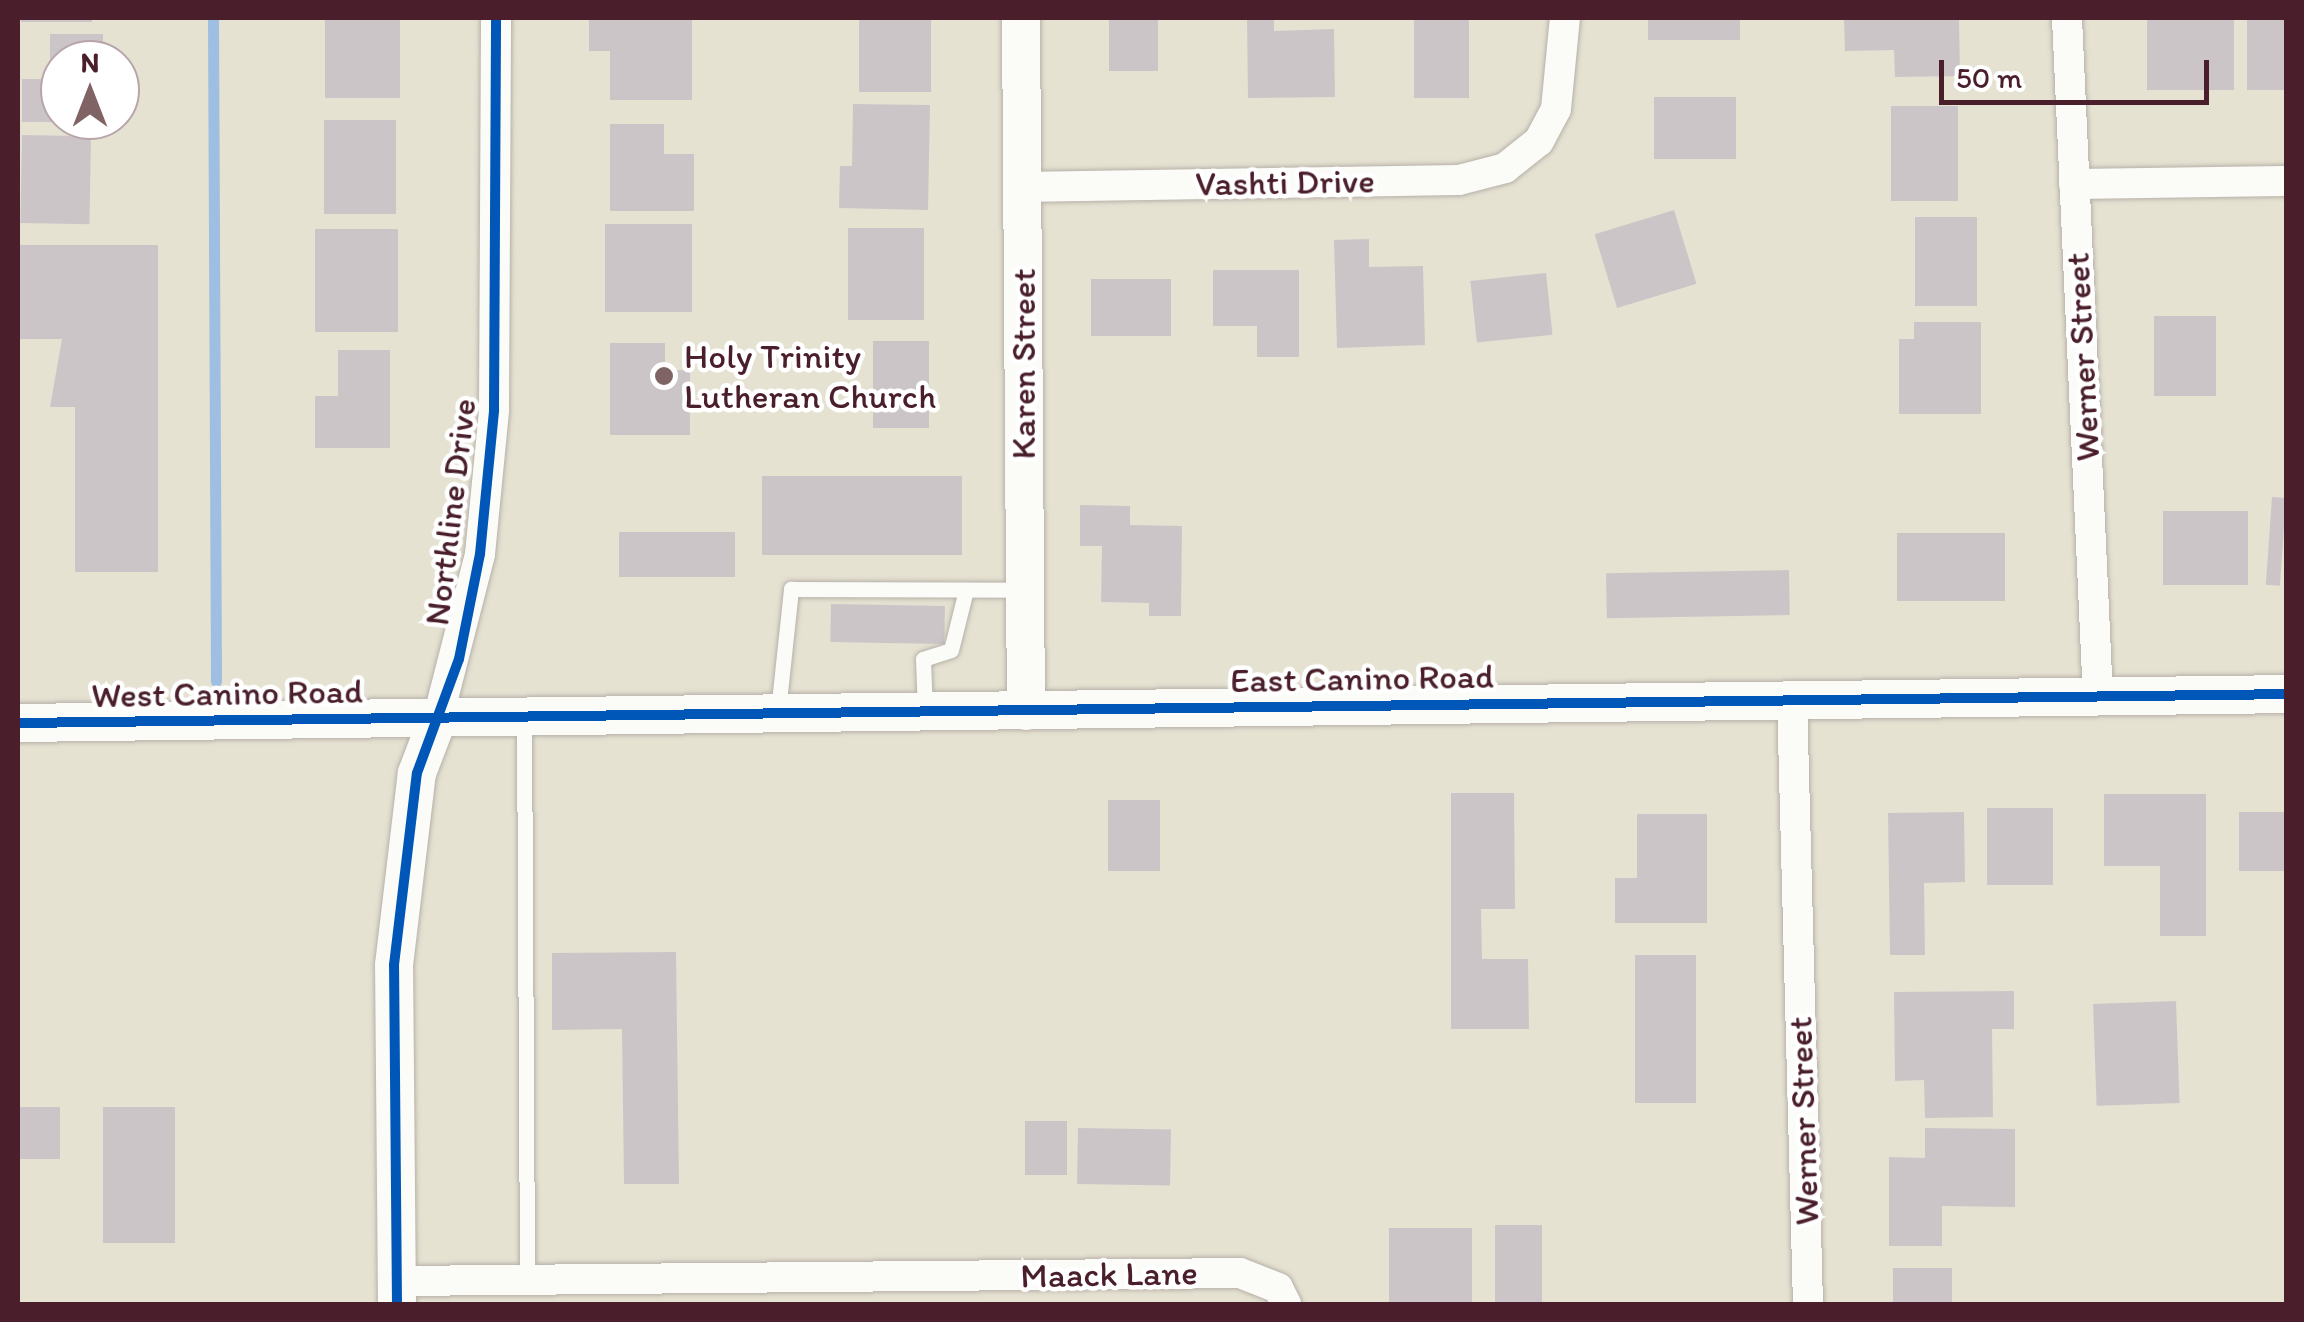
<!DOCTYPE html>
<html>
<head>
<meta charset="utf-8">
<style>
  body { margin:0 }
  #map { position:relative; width:2304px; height:1322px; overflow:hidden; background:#e5e2d2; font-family:Itim,sans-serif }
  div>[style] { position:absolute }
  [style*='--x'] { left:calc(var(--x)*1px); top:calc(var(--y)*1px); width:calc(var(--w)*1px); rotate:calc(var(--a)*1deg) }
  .stream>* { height:11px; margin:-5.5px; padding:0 5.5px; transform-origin:5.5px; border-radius:5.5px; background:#9ebee2 }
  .building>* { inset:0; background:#ccc5c8; transform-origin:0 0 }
  .roads { filter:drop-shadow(0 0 2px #b7b0a8) drop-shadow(0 0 2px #b7b0a8) }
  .service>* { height:15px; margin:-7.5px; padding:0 7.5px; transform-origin:7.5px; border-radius:7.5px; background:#fbfbf8 }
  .minor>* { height:30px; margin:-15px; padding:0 15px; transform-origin:15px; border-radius:15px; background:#fbfbf8 }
  .tertiary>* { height:38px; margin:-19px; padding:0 19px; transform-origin:19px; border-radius:19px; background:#fbfbf8 }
  .cycleway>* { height:10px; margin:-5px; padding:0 5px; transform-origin:5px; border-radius:5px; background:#0057b8 }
  .dots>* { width:28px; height:28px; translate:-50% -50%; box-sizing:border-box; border:5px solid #fff; border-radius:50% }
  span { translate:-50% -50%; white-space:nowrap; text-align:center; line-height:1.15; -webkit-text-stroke:9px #fff; paint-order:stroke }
  .street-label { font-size:35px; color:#4a1f2b }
  .poi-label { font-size:35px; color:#4a1f2b }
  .left { translate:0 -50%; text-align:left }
  .frame { position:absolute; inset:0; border:20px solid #4a1f2b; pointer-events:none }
  .north { position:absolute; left:40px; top:40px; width:100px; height:100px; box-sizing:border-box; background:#fff; border:2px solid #b7a5aa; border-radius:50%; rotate:0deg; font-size:28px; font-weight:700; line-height:40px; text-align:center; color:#4a1f2b }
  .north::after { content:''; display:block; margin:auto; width:35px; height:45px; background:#806365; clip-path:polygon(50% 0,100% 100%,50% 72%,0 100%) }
  .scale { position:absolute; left:1939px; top:60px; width:270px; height:45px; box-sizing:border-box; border:5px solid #4a1f2b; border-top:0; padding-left:12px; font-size:30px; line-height:35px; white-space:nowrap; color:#4a1f2b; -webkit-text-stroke:8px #fff; paint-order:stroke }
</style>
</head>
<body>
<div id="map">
  <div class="stream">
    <i style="--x:213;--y:18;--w:663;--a:89.74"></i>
  </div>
  <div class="building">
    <i style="left:21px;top:18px;width:71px;height:4px"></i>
    <i style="left:325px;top:18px;width:75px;height:80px"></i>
    <i style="clip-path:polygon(589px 18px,692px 18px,692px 100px,610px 100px,610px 51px,589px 51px)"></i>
    <i style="left:859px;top:18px;width:72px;height:74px"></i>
    <i style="left:1109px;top:18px;width:49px;height:53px"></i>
    <i style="clip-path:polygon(1247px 18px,1274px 18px,1274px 31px,1334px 29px,1335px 97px,1248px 98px)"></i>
    <i style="left:1414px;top:18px;width:55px;height:80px"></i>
    <i style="left:1648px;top:18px;width:92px;height:22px"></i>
    <i style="clip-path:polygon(1844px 18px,1959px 18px,1960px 76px,1895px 77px,1894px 50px,1845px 51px)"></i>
    <i style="left:2147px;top:18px;width:87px;height:72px"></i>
    <i style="left:2247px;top:18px;width:39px;height:72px"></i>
    <i style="clip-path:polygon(50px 34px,103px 34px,103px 60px,60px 60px,60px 122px,22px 122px,22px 79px,50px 79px)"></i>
    <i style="left:1654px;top:97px;width:82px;height:62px"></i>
    <i style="clip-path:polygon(853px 104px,930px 105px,928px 210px,839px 208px,840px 166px,852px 166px)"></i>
    <i style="left:1891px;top:106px;width:67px;height:95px"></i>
    <i style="left:324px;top:120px;width:72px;height:94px"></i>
    <i style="clip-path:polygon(610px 124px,664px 124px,664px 154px,694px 154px,694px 211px,610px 211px)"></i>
    <i style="left:22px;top:135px;width:69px;height:88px;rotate:1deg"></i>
    <i style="left:1674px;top:210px;width:77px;height:83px;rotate:73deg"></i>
    <i style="left:1915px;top:217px;width:62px;height:89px"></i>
    <i style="left:605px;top:224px;width:87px;height:88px"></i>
    <i style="left:848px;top:228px;width:76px;height:92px"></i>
    <i style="left:315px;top:229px;width:83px;height:103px"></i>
    <i style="clip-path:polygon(1369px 239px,1369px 267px,1423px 266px,1425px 345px,1337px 348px,1334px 240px)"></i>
    <i style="clip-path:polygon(18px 245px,158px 245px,158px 572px,75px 572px,75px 407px,50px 407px,62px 339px,18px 339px)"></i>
    <i style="clip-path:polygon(1213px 270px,1299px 270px,1299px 357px,1257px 357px,1257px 326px,1213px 326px)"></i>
    <i style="left:1546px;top:273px;width:62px;height:76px;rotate:84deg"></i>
    <i style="left:1091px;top:279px;width:80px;height:57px"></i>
    <i style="left:2154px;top:316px;width:62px;height:80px"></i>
    <i style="clip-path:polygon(1914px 322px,1981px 322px,1981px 414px,1899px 414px,1899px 339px,1914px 339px)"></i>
    <i style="left:873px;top:341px;width:56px;height:87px"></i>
    <i style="clip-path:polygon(610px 343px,665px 343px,665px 370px,690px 370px,690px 435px,610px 435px)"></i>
    <i style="clip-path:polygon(338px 350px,390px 350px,390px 448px,315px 448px,315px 396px,338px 396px)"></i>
    <i style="left:762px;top:476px;width:200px;height:79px"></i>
    <i style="left:2272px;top:497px;width:14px;height:88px;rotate:4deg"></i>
    <i style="clip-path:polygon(1080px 505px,1130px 506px,1130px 525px,1182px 526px,1181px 616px,1149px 616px,1149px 603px,1101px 602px,1102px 546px,1080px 546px)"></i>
    <i style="left:2163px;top:511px;width:85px;height:74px"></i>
    <i style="left:619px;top:532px;width:116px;height:45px"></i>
    <i style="left:1897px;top:533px;width:108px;height:68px"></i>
    <i style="left:1789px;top:570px;width:45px;height:183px;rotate:89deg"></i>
    <i style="left:831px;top:604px;width:114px;height:38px;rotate:1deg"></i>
    <i style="clip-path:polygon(1451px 793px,1514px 793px,1515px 909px,1481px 909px,1482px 959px,1528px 959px,1529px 1029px,1451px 1029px)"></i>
    <i style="clip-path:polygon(2104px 794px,2206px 794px,2206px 936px,2160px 936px,2160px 866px,2104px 866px)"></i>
    <i style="left:1108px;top:800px;width:52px;height:71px"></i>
    <i style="left:1987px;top:808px;width:66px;height:77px"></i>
    <i style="clip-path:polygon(1964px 812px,1965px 882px,1924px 883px,1925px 955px,1890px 955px,1888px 813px)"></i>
    <i style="left:2239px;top:812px;width:47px;height:59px"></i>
    <i style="clip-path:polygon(1637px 814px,1707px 814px,1707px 923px,1615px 923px,1615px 878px,1637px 878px)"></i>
    <i style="clip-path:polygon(676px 952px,679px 1184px,624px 1184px,622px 1029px,552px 1030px,552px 953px)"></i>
    <i style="left:1635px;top:955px;width:61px;height:148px"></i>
    <i style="clip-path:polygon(2014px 991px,2014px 1029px,1992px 1029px,1993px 1117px,1925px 1118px,1924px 1080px,1895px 1081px,1894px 992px)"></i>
    <i style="left:2176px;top:1001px;width:102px;height:83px;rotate:88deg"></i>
    <i style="left:18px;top:1107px;width:42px;height:52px"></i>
    <i style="left:103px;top:1107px;width:72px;height:136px"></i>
    <i style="left:1025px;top:1121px;width:42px;height:54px"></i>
    <i style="left:1078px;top:1128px;width:93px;height:56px;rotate:1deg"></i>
    <i style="clip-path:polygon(1925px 1128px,2015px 1129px,2015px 1207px,1942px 1206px,1942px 1246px,1889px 1246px,1889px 1157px,1925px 1158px)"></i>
    <i style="left:1495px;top:1225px;width:47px;height:79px"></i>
    <i style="left:1389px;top:1228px;width:83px;height:76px"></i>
    <i style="left:1893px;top:1268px;width:59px;height:36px"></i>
  </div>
  <div class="roads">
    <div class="service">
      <i style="--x:778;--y:711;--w:123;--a:-83.9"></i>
      <i style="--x:791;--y:589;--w:234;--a:0.2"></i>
      <i style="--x:925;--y:713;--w:54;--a:-92.1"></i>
      <i style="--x:923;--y:659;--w:29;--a:-18"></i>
      <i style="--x:951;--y:650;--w:62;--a:-76"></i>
      <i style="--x:524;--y:717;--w:563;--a:89.69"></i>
    </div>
    <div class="minor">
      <i style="--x:2067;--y:18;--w:680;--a:87.39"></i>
      <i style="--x:2074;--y:184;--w:212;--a:-0.8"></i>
      <i style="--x:1021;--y:187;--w:438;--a:-0.9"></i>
      <i style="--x:1459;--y:180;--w:48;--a:-14.6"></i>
      <i style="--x:1505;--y:168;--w:43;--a:-38.5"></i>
      <i style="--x:1539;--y:141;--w:36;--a:-62"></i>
      <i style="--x:1556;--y:109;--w:91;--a:-84.4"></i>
      <i style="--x:1792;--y:698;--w:606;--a:88.49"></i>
      <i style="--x:438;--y:718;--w:169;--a:-75.6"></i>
      <i style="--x:480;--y:554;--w:145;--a:-84.4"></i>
      <i style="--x:494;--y:410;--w:392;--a:-89.7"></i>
      <i style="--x:397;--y:1281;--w:843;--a:-0.54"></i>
      <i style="--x:1240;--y:1273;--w:41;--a:21.5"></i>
      <i style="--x:1278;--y:1288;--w:18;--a:63"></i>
    </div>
    <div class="tertiary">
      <i style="--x:1021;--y:18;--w:693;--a:89.59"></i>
      <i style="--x:18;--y:723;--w:2268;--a:-0.73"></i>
      <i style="--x:397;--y:1304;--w:339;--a:-90.5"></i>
      <i style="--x:394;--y:965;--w:193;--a:-83.2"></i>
      <i style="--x:417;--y:773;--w:59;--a:-69.1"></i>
    </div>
  </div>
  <div class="cycleway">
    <i style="--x:18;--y:723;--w:2268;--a:-0.73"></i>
    <i style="--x:397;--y:1304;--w:339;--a:-90.5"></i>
    <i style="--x:394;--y:965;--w:193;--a:-83.2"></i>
    <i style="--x:417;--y:773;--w:121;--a:-69.8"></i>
    <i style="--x:459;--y:659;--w:107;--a:-78.7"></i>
    <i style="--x:480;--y:554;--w:145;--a:-84.4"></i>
    <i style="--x:494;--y:410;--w:392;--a:-89.7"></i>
  </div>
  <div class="dots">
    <i style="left:664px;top:376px;background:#806365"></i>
  </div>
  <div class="street-label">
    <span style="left:1285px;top:182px;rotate:-1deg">Vashti Drive</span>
    <span style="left:2082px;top:357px;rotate:-93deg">Werner Street</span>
    <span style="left:1023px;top:364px;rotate:-90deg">Karen Street</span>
    <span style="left:450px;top:512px;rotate:-83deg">Northline Drive</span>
    <span style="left:1362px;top:678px;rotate:-1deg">East Canino Road</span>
    <span style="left:227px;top:693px;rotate:-1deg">West Canino Road</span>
    <span style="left:1803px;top:1121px;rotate:-92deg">Werner Street</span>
    <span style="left:1109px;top:1274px;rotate:-1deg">Maack Lane</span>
  </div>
  <div class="poi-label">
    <span class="left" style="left:684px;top:376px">Holy Trinity<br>Lutheran Church</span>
  </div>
  <div class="frame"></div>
  <div class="north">N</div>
  <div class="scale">50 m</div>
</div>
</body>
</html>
